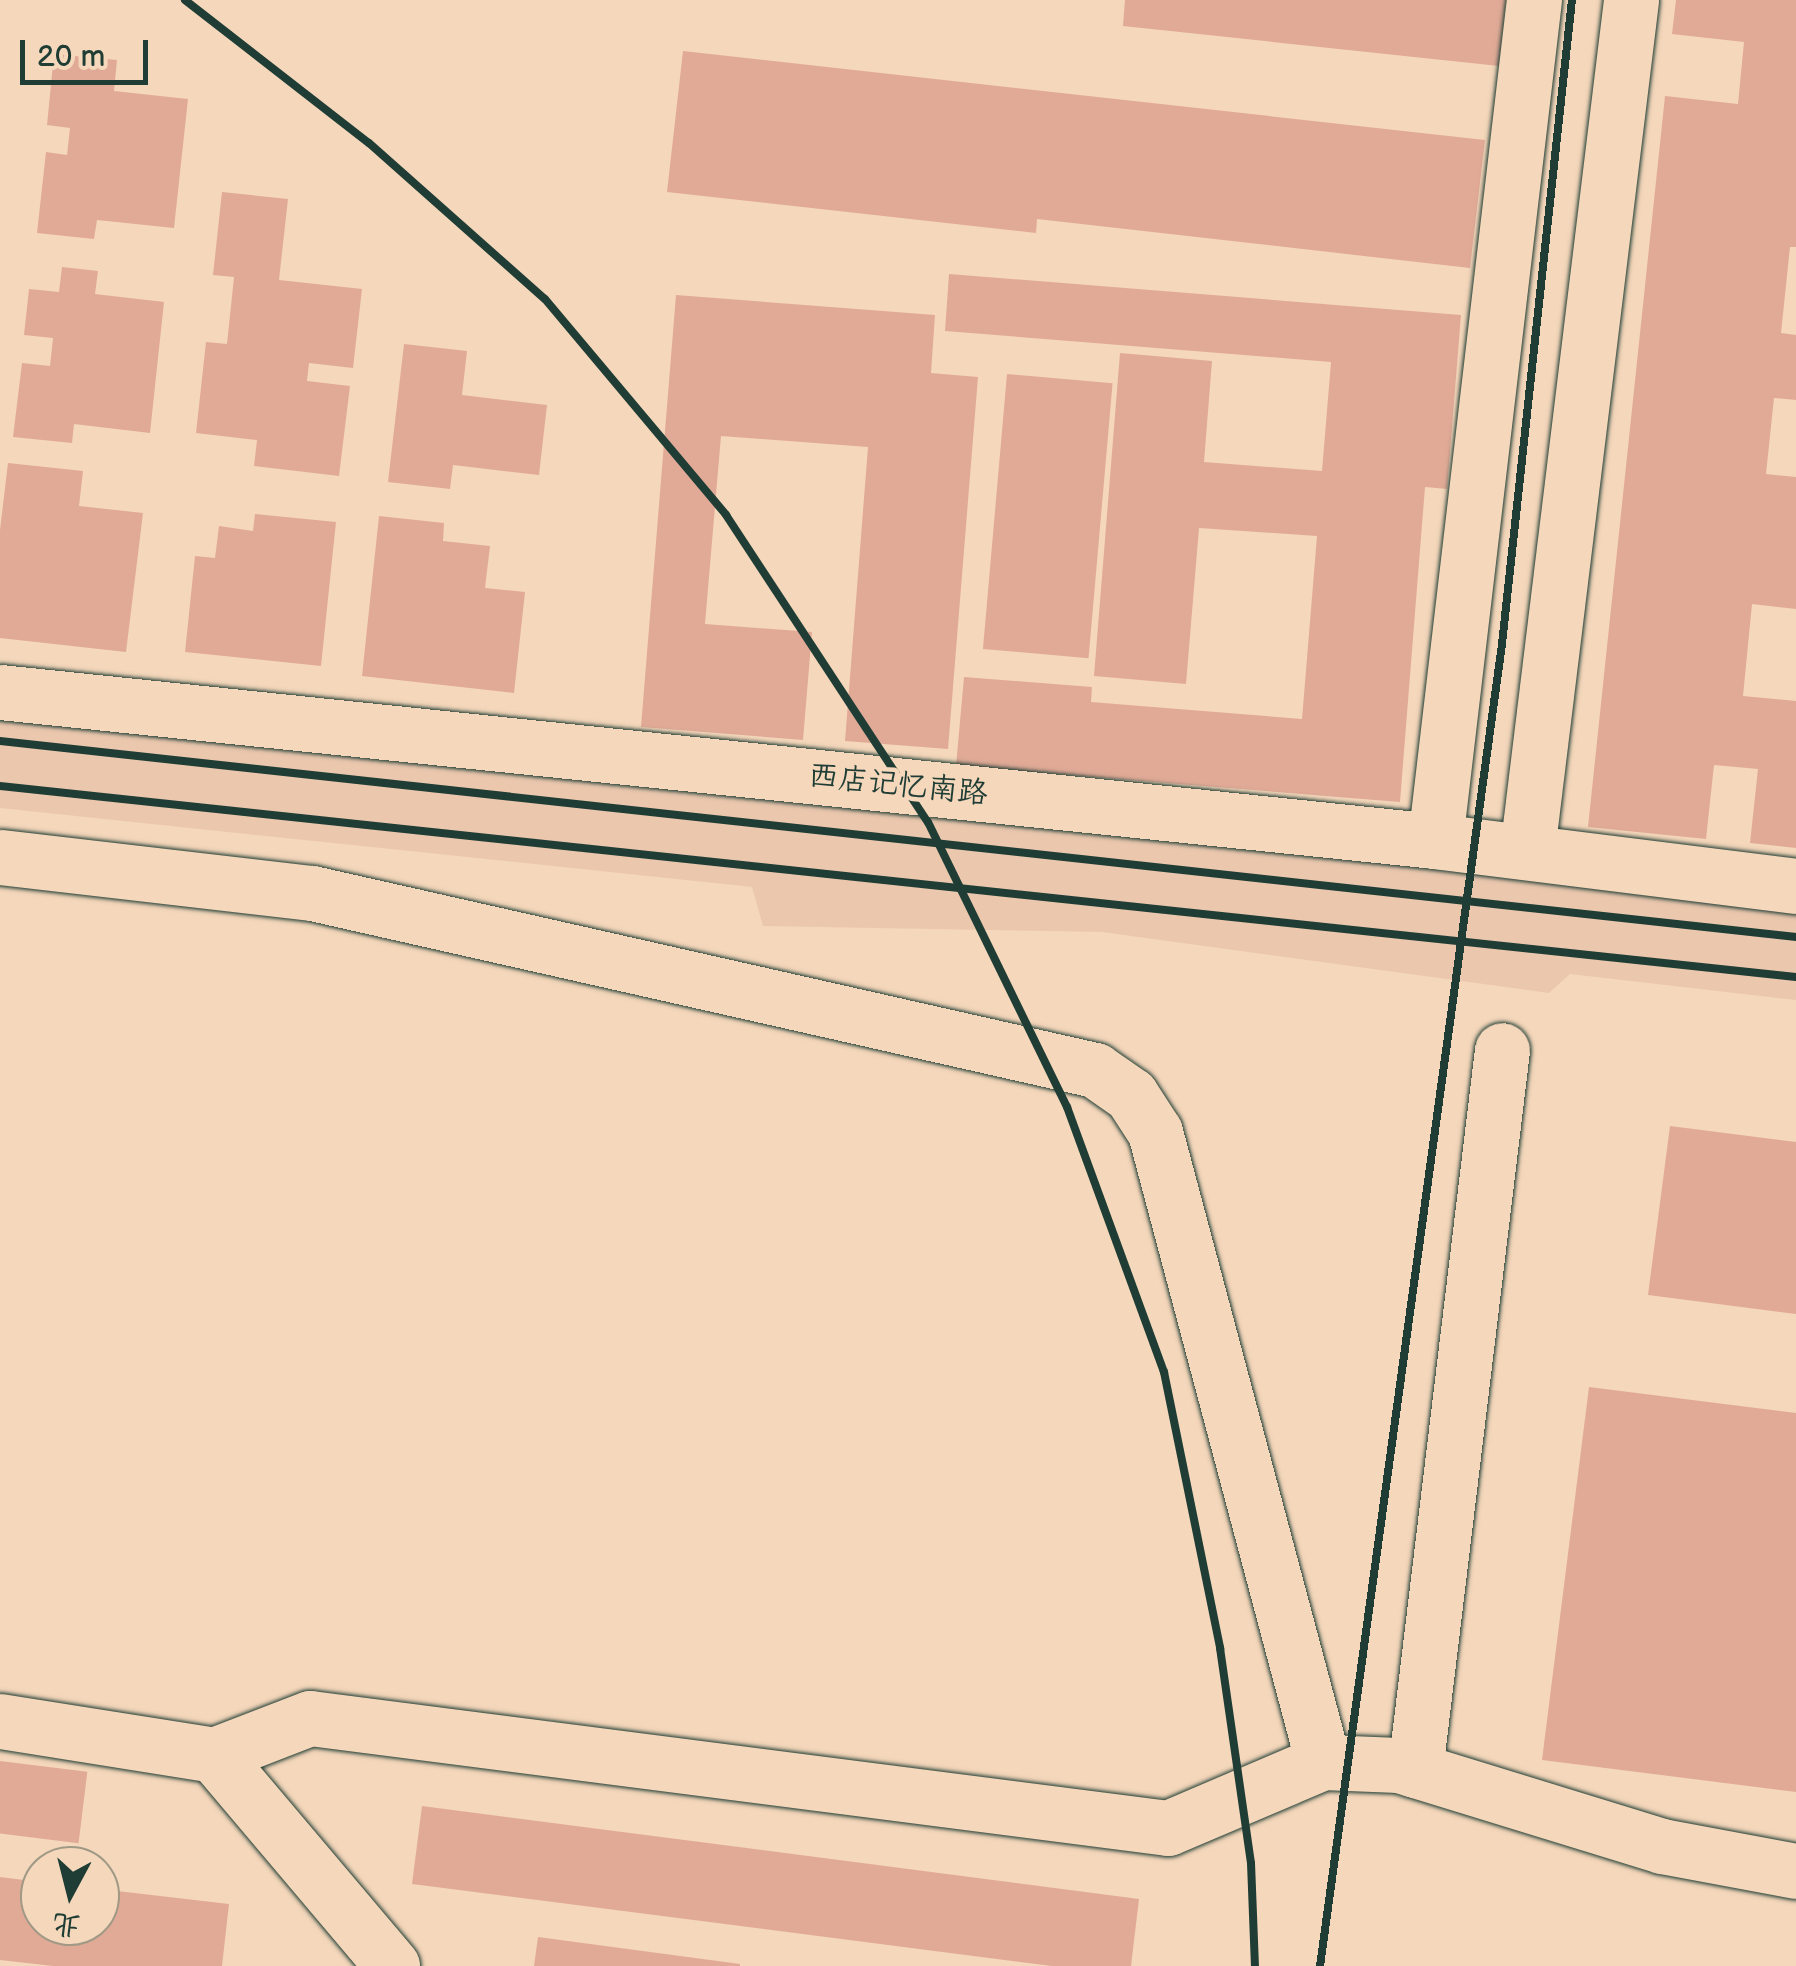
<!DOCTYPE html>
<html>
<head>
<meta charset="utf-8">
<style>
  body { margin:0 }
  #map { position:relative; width:1796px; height:1966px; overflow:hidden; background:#f5d7bb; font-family:"Balsamiq Sans","LXGW WenKai TC",sans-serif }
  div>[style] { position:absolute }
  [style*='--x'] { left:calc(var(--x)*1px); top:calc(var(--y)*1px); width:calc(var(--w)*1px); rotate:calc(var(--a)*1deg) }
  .built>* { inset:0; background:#ebc7ae }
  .building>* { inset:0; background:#e1aa97; transform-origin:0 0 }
  .roads { filter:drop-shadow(0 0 2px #1f3d34) drop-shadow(0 0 2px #1f3d34) }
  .minor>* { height:55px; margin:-27.5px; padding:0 27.5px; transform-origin:27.5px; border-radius:27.5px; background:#f5d7bb }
  .rail>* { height:8px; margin:-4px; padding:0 4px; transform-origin:4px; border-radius:4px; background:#1f3d34 }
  span { translate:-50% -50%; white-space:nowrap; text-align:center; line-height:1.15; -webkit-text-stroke:9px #f5d7bb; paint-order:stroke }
  .street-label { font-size:30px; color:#1f3d34 }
  .north { position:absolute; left:20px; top:1846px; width:100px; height:100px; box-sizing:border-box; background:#f5d7bb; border:2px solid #9f9985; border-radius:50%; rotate:187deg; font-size:28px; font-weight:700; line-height:40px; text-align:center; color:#1f3d34 }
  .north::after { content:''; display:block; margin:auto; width:35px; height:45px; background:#1f3d34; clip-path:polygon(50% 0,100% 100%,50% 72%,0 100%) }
  .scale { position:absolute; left:20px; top:40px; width:128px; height:45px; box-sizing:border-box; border:5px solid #1f3d34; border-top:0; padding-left:12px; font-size:30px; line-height:35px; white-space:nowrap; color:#1f3d34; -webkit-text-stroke:8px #f5d7bb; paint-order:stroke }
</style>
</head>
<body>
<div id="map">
  <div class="built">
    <i style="clip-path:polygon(0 710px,1796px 906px,1796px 1000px,1570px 974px,1549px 993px,1102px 932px,763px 926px,752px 887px,0 808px)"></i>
  </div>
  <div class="building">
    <i style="clip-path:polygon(1125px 0,1506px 0,1499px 66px,1123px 26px)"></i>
    <i style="clip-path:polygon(1676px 0,1796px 0,1796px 247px,1790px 247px,1781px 333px,1796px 335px,1796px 400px,1774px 398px,1766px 474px,1796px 477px,1796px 609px,1752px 604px,1743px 696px,1796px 701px,1796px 848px,1750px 843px,1758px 769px,1714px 765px,1706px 839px,1588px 827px,1665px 96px,1738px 104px,1744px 42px,1672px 34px)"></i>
    <i style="clip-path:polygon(683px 51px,1485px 140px,1470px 268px,1037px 219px,1036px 233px,667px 192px)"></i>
    <i style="clip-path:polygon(54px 54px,117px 60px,114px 91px,188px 99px,174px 228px,97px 220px,94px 239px,37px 233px,46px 152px,67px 155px,70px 128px,47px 125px)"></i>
    <i style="clip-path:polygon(222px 192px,288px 199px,279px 280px,362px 289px,353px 368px,309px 363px,307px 381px,350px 386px,339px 476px,254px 466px,257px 440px,196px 433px,206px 342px,227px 344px,234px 277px,213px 275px)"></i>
    <i style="clip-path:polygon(62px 267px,98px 271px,95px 294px,164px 302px,150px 433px,74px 424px,72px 443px,13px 437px,22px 363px,50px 366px,53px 338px,24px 335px,29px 289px,59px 292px)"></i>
    <i style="clip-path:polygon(949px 274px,1461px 315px,1447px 489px,1425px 487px,1400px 802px,956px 766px,964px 677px,1092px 687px,1091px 702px,1302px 719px,1317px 536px,1199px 528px,1186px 684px,1094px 676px,1120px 353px,1212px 361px,1204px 462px,1322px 471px,1331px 362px,945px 331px)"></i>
    <i style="clip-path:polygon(676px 295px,935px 315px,931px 373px,978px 377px,948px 749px,845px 741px,868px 447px,721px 436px,705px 624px,812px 632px,803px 740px,641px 727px)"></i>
    <i style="clip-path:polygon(404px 344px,467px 351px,462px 395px,547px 405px,539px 475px,453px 465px,450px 489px,388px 482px)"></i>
    <i style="left:1007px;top:374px;width:106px;height:276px;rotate:5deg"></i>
    <i style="clip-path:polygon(8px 463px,83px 471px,79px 506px,143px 513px,126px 652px,0 638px,0 530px)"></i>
    <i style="clip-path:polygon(255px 514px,336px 522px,321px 666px,185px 652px,195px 556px,215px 558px,219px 526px,253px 531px)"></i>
    <i style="clip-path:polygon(379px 516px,444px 523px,443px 541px,490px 546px,485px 588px,525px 592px,514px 693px,362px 676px)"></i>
    <i style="clip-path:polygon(1670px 1126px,1796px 1142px,1796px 1314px,1648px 1295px)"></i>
    <i style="clip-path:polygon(1589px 1387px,1796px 1413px,1796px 1792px,1542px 1760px)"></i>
    <i style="left:0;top:1761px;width:88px;height:72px;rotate:7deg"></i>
    <i style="clip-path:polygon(422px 1806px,1139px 1899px,1131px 1966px,1052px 1966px,412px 1884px)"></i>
    <i style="clip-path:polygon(0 1877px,40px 1882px,40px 1926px,100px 1926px,100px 1889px,229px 1904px,222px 1966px,53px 1966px,0 1960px)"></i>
    <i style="clip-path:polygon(538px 1937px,740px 1964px,740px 1966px,534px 1966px)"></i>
  </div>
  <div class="roads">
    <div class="minor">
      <i style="--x:0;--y:692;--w:1443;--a:5.93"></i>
      <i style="--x:1435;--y:841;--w:364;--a:7.1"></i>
      <i style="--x:1435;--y:841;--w:847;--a:-83.29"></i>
      <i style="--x:1527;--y:851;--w:857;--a:-83.03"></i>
      <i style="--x:0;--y:857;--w:314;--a:6.6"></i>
      <i style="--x:312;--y:893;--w:803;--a:12.74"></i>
      <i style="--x:1095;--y:1070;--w:44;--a:34.8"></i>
      <i style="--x:1131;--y:1095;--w:44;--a:57"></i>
      <i style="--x:1155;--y:1132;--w:652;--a:75.07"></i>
      <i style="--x:0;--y:1721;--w:217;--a:9"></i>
      <i style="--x:214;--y:1755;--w:276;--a:49.8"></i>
      <i style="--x:214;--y:1755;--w:103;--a:-21.1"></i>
      <i style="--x:310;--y:1718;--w:865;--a:7.31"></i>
      <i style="--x:1168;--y:1828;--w:168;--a:-23.1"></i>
      <i style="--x:1323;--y:1762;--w:76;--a:2.3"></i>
      <i style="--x:1399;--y:1765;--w:275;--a:17.1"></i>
      <i style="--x:1662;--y:1846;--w:136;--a:10.6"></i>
      <i style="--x:1415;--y:1770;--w:725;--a:-83.11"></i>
    </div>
  </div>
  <div class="rail">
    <i style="--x:185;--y:0;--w:233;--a:37.9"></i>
    <i style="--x:369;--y:143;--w:235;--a:41.6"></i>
    <i style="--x:545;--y:299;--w:282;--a:50"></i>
    <i style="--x:726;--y:515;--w:367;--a:56.7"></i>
    <i style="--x:928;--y:822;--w:317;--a:64"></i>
    <i style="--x:1067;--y:1107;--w:282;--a:69.9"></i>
    <i style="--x:1164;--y:1372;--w:282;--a:78.5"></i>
    <i style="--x:1220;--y:1648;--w:217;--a:81.8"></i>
    <i style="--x:1251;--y:1863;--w:103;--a:87.8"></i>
    <i style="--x:0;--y:741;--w:1807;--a:6.23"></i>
    <i style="--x:0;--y:786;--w:1806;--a:6.07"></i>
    <i style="--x:1320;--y:1966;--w:1334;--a:-82.16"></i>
    <i style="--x:1502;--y:644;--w:648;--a:-83.8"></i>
  </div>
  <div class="street-label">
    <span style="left:898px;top:785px;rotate:6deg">西店记忆南路</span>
  </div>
  <div class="north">北</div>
  <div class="scale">20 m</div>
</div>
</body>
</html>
